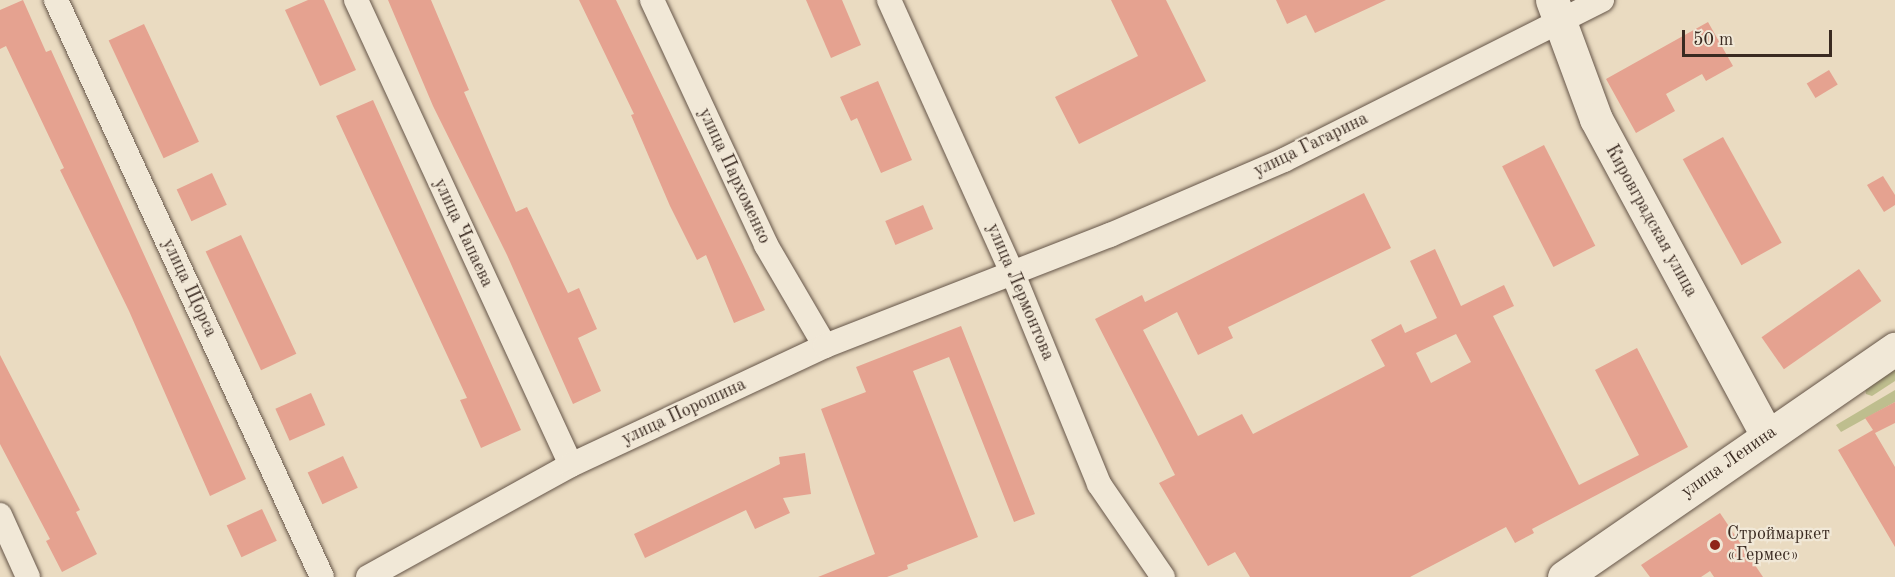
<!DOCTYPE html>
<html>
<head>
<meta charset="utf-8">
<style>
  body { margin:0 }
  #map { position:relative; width:1895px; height:577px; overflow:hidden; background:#eadbc1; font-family:"Old Standard TT",serif }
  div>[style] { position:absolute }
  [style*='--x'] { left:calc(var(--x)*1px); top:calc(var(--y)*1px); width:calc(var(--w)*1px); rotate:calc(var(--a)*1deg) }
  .green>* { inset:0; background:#bebe8e }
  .building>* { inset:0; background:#e5a290; transform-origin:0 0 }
  .roads { filter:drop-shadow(0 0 2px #665649) drop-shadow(0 0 2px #665649) }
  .minor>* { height:24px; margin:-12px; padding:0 12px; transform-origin:12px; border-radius:12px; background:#f1e8d7 }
  .secondary>* { height:33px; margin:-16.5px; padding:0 16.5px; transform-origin:16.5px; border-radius:16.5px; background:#f1e8d7 }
  .dots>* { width:16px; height:16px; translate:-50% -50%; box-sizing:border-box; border:3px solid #f1e8d7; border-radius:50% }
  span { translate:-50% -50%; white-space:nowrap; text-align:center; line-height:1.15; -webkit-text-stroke:4.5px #f1e8d7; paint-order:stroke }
  .street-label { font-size:18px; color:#3a2a21 }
  .poi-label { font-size:18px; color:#3a2a21 }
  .left { translate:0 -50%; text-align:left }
  .scale { position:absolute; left:1682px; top:30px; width:150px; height:27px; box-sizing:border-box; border:3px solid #3a2a21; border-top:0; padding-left:8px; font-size:18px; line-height:21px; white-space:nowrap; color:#3a2a21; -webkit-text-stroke:4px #f1e8d7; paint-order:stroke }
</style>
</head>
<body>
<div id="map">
  <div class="green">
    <i style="clip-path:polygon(1895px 365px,1895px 381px,1872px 396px,1866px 394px,1865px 387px)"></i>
    <i style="clip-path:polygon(1895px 390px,1895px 402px,1841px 432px,1836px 425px)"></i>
  </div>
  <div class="building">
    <i style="clip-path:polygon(23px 0,46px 52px,51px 50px,246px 479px,210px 496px,129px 311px,60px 170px,64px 168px,6px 46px,0 49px,0 10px)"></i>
    <i style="clip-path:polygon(308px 0,324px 0,356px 70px,320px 86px,285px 10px)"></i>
    <i style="clip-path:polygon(388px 0,431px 0,469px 90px,464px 92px,516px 212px,527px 207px,568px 293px,579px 288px,597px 329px,578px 338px,601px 391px,573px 404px,507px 255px,433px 106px)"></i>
    <i style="clip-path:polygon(579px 0,616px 0,765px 310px,734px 323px,706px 255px,697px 260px,670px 206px,631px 115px,634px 114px)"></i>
    <i style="clip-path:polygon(806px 0,842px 0,861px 45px,831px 58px)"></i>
    <i style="clip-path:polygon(1111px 0,1166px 0,1206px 81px,1079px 144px,1055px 97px,1138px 56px)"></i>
    <i style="clip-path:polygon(1276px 0,1386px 0,1315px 33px,1306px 15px,1287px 24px)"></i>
    <i style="clip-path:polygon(1708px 22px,1733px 66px,1706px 81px,1702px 74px,1666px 94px,1675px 111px,1636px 133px,1606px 79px)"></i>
    <i style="left:144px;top:24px;width:130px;height:39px;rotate:65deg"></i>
    <i style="left:1829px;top:70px;width:17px;height:26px;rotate:59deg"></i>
    <i style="clip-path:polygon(878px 81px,912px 160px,881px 173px,857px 118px,851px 121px,840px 97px)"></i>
    <i style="clip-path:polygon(373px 100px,521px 430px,481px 448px,460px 400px,467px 398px,336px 116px)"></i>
    <i style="left:1723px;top:137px;width:121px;height:46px;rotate:61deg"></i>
    <i style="left:1544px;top:145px;width:113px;height:47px;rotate:63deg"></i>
    <i style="left:212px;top:173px;width:35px;height:39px;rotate:65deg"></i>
    <i style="clip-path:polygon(1883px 176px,1895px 195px,1895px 205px,1884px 212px,1867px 185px)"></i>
    <i style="clip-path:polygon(evenodd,1364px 193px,1391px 248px,1228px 327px,1233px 338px,1198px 355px,1177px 312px,1143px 330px,1198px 436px,1242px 414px,1253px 434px,1385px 366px,1371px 340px,1401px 324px,1405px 333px,1437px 318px,1410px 261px,1435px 249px,1461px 306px,1504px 285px,1514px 306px,1493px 316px,1579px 485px,1639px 455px,1595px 370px,1637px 348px,1688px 447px,1532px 529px,1534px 533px,1515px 543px,1506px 527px,1410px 577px,1250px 577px,1235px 552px,1208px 566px,1159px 483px,1175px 475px,1095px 319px,1142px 295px,1145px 302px,1364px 193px,1456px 334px,1471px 362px,1431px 383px,1416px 353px,1456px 334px)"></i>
    <i style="left:923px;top:205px;width:26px;height:41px;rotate:67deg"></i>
    <i style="left:241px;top:235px;width:131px;height:39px;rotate:65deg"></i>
    <i style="left:1859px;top:269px;width:39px;height:119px;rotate:55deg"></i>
    <i style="clip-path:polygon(961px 326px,1035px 514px,1014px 522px,949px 357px,913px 371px,978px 537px,907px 565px,908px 569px,887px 577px,818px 577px,875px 554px,821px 409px,866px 392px,856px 367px)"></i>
    <i style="clip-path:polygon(0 355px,80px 510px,76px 512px,97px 554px,62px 572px,46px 541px,50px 539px,0 444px)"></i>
    <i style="left:311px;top:393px;width:35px;height:39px;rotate:66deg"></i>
    <i style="clip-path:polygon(1895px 402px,1895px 423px,1875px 433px,1895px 467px,1895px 547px,1838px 450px,1873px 430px,1865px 418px)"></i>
    <i style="clip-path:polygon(805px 453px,811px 494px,783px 498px,790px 513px,755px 529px,746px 510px,645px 558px,634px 534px,780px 464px,779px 457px)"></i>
    <i style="left:343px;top:456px;width:35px;height:39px;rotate:65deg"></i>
    <i style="left:262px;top:509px;width:35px;height:39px;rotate:65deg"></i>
    <i style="clip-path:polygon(1720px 513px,1763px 577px,1714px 577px,1710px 571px,1701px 577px,1650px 577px,1641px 565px)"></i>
  </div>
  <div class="roads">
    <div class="minor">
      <i style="--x:56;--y:0;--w:635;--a:65.25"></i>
      <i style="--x:356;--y:0;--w:512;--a:65.19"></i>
      <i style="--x:652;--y:0;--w:270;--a:65"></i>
      <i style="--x:766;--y:245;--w:117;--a:59.7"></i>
      <i style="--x:889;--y:0;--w:301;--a:65.7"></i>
      <i style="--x:1013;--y:274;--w:227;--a:67.7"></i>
      <i style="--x:1099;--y:484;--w:113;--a:55.5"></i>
      <i style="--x:0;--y:515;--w:68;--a:65.7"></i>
      <i style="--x:368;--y:577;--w:232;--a:-28.9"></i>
      <i style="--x:571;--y:465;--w:280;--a:-25.1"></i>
      <i style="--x:825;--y:346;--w:306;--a:-21.3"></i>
      <i style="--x:1110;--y:235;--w:189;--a:-23.3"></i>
      <i style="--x:1284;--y:160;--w:356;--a:-26.7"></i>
    </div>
    <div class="secondary">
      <i style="--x:1552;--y:0;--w:127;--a:69.7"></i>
      <i style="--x:1596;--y:119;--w:359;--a:61.6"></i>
      <i style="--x:1564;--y:577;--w:402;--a:-34.6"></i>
    </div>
  </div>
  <div class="dots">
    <i style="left:1715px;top:545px;background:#8f2418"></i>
  </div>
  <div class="street-label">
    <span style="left:1311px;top:145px;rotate:-26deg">улица Гагарина</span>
    <span style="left:734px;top:176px;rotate:65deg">улица Пархоменко</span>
    <span style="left:1651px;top:221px;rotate:61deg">Кировградская улица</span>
    <span style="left:463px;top:233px;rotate:65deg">улица Чапаева</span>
    <span style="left:189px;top:288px;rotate:65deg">улица Щорса</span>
    <span style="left:1020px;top:292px;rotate:67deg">улица Лермонтова</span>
    <span style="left:684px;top:412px;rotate:-25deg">улица Порошина</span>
    <span style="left:1729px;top:462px;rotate:-35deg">улица Ленина</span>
  </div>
  <div class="poi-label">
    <span class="left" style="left:1727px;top:545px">Строймаркет<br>«Гермес»</span>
  </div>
  <div class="scale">50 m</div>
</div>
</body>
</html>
